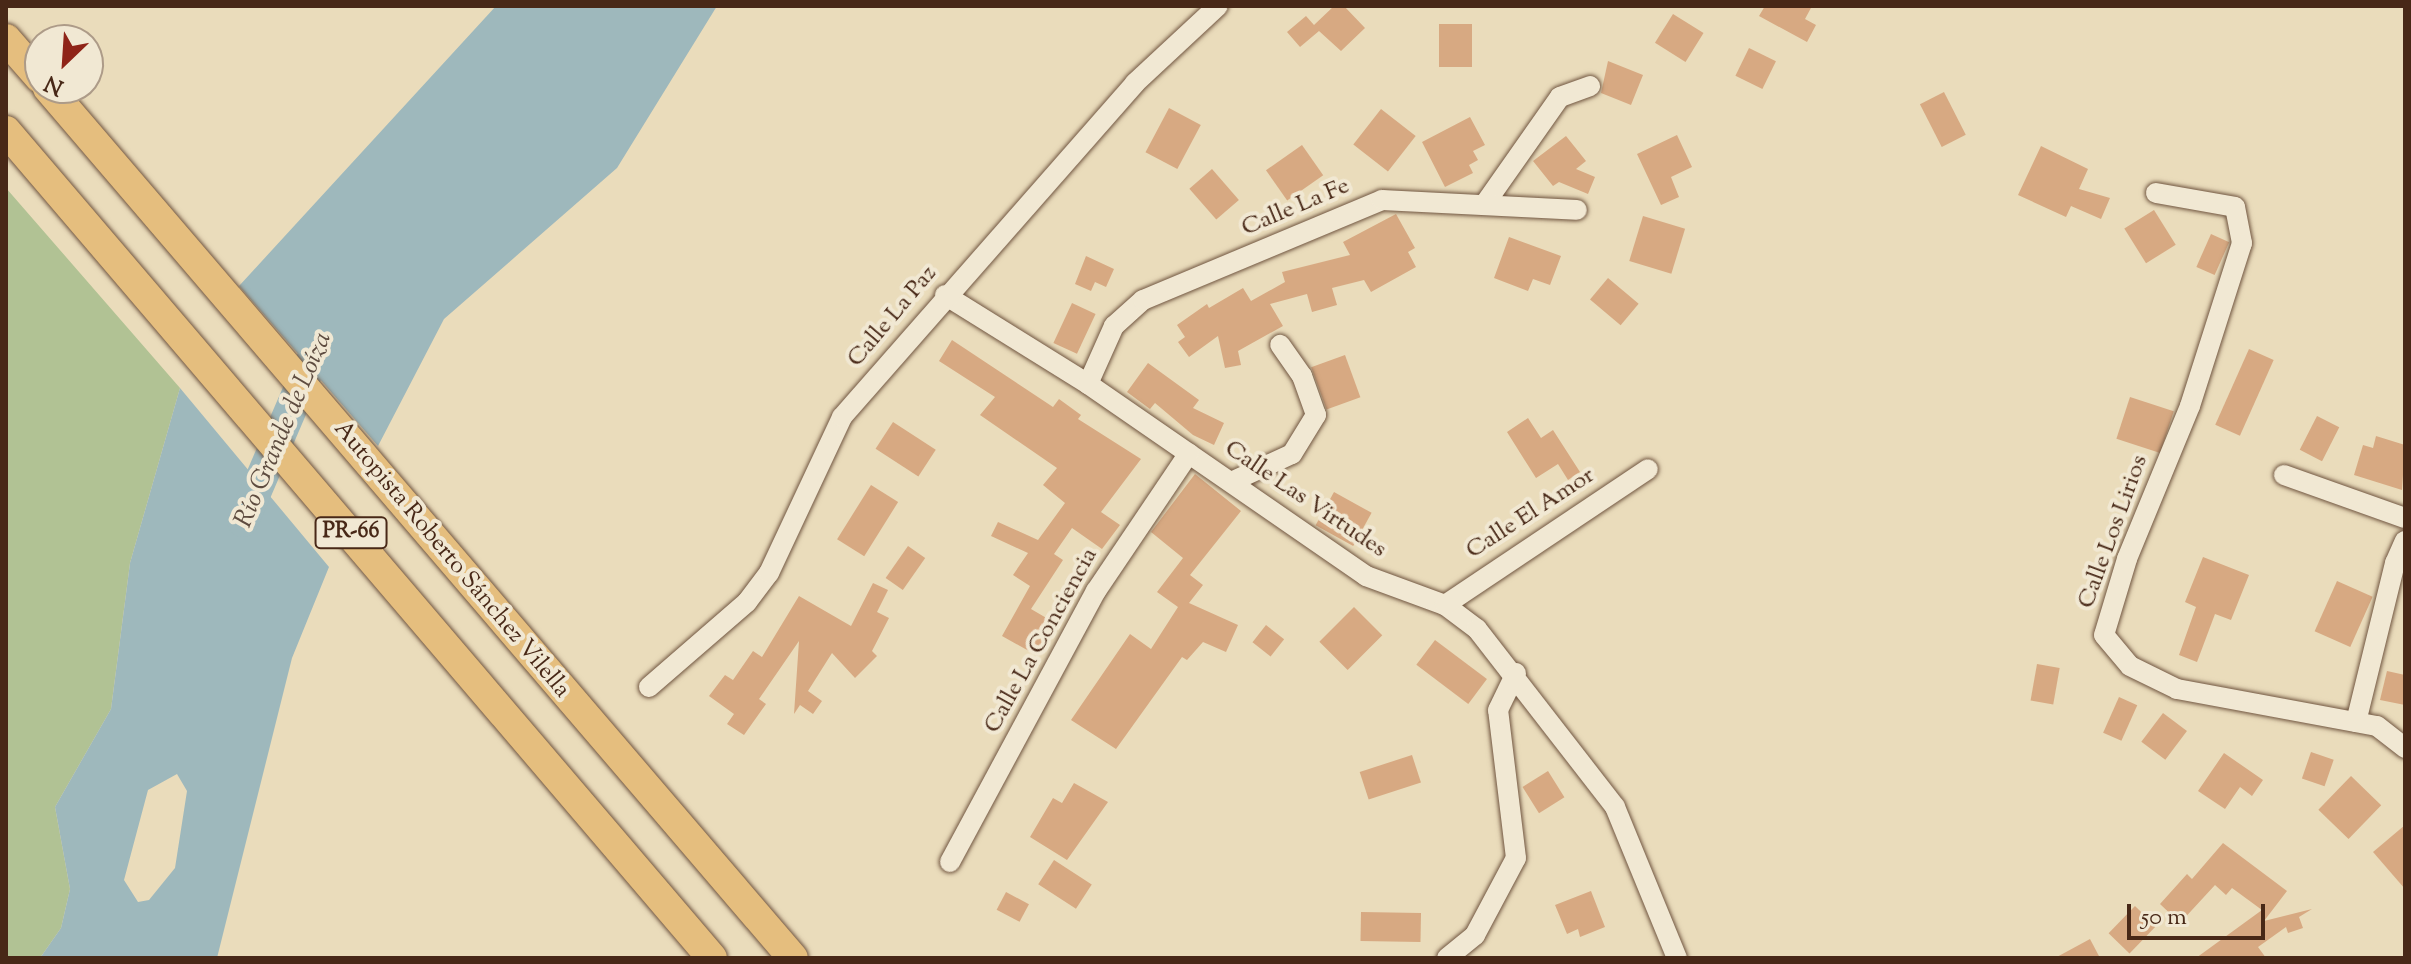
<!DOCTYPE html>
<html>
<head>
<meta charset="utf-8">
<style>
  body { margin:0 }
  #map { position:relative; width:2411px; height:964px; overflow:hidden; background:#eadcbb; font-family:"Sorts Mill Goudy",serif }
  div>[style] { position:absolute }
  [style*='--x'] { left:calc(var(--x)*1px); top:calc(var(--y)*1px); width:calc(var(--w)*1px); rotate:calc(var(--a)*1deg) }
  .green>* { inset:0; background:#b1c294 }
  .water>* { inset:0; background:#9eb8bc }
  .river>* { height:32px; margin:-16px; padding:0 16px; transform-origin:16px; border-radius:16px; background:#9eb8bc }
  .building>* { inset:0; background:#d7a982; transform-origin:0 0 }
  .roads { filter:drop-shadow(0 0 2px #705540) drop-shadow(0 0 2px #705540) }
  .minor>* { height:20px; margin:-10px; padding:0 10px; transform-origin:10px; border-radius:10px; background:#f1e8d3 }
  .highway>* { height:30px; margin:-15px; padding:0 15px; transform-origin:15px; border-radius:15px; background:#e5be7e }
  span { translate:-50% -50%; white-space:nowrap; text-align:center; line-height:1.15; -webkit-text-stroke:8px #f1e8d3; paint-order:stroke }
  .shield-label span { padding:2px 6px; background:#f1e8d3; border:2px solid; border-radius:6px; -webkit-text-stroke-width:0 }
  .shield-label { font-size:22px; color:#482817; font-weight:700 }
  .street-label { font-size:24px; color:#482817 }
  .water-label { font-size:26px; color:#5e4c40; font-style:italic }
  .frame { position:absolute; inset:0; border:8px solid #482817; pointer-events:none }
  .north { position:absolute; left:24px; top:24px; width:80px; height:80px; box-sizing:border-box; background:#f1e8d3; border:2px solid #ad9b88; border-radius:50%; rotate:205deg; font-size:22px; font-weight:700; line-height:32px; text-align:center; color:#482817 }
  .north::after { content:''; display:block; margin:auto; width:28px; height:36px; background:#8f2418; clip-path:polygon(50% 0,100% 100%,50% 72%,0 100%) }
  .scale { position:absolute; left:2127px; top:904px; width:138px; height:36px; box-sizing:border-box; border:4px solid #482817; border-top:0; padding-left:10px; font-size:24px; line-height:28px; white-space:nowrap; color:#482817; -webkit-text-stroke:6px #f1e8d3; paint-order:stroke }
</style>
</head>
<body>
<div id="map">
  <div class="green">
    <i style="clip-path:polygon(6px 188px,180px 388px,130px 563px,111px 709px,55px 807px,70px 889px,61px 928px,40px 958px,6px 958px)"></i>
  </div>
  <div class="water">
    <i style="clip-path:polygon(496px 6px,717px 6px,617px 168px,444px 319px,378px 446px,239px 286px)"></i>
    <i style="clip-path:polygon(evenodd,180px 388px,329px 567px,292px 658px,217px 958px,40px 958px,61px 928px,70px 889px,55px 807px,111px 709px,130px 563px,180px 388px,177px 774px,187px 791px,175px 868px,149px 900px,138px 902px,124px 880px,148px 790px,177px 774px)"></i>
  </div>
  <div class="river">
    <i style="--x:243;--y:521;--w:173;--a:-66.8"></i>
  </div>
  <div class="building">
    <i style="clip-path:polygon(1334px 6px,1344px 6px,1365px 28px,1341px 51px,1319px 31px,1300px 47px,1287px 32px,1306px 16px,1314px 25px)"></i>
    <i style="clip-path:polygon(1765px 6px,1812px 6px,1805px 19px,1816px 25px,1807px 42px,1759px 16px)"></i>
    <i style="left:1673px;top:14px;width:36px;height:34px;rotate:32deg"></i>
    <i style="left:1439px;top:24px;width:33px;height:43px"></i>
    <i style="left:1749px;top:48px;width:30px;height:31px;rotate:26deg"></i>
    <i style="clip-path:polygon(1608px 61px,1643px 75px,1631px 105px,1601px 93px)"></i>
    <i style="left:1944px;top:92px;width:48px;height:27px;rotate:63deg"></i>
    <i style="left:1169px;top:108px;width:36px;height:50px;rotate:28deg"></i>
    <i style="left:1381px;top:109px;width:44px;height:45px;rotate:38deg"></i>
    <i style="clip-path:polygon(1470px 117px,1485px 145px,1473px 151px,1478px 160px,1469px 165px,1473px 173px,1445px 187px,1422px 142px)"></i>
    <i style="clip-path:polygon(1677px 135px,1692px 167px,1671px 177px,1679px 197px,1661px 205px,1637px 154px)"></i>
    <i style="clip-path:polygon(1566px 136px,1586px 161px,1576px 169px,1595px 177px,1588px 194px,1559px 182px,1553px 186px,1533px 161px)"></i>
    <i style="left:1302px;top:145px;width:37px;height:44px;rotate:55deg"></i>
    <i style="clip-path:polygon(2041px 146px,2088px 169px,2079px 189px,2110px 198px,2101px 219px,2071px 206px,2066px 217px,2018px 195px)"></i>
    <i style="left:1212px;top:169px;width:41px;height:30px;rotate:49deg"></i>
    <i style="left:2154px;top:210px;width:41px;height:35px;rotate:58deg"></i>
    <i style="clip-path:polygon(1396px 214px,1415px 248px,1408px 252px,1416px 267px,1371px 292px,1364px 280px,1332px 288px,1337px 305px,1312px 312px,1307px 294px,1270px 304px,1283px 326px,1238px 351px,1241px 365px,1225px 368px,1218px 336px,1189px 357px,1178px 342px,1185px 337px,1177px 325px,1207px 304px,1209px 308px,1243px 288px,1251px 301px,1285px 282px,1282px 272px,1350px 255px,1343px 242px)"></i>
    <i style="left:1643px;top:216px;width:44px;height:47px;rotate:17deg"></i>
    <i style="left:2211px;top:234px;width:20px;height:36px;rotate:24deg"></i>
    <i style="clip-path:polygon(1509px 237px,1561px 256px,1550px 285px,1533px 279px,1528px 291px,1494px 278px)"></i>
    <i style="clip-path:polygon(1086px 256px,1114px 269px,1106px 287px,1095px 282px,1091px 291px,1075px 284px)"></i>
    <i style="left:1608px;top:278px;width:40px;height:28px;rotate:40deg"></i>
    <i style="left:1072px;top:303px;width:26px;height:44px;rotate:25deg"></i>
    <i style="clip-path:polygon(952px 340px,1053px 407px,1059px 399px,1081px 415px,1078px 419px,1141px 459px,1101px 512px,1120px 525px,1102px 549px,1072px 528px,1054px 554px,1063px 560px,1031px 609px,1055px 623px,1036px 655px,1002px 636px,1030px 586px,1013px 575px,1028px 553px,991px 536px,998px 522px,1038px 540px,1065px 503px,1043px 485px,1057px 468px,980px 415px,995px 397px,939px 361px)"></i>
    <i style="left:2249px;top:349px;width:27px;height:83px;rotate:24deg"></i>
    <i style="left:1345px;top:355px;width:45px;height:36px;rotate:70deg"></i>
    <i style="clip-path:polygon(1148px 363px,1199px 400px,1193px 408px,1224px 423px,1214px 445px,1193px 435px,1155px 403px,1150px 409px,1127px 392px)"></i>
    <i style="left:2130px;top:397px;width:46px;height:44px;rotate:18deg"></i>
    <i style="left:2317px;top:416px;width:25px;height:38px;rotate:27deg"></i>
    <i style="clip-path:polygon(1528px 418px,1541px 438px,1553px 430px,1580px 472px,1568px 480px,1558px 464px,1536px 478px,1507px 432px)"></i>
    <i style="left:893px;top:422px;width:51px;height:32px;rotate:33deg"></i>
    <i style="clip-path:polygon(2376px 436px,2405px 445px,2402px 490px,2354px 475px,2363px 445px,2373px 448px)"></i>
    <i style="clip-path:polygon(1195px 474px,1241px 511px,1190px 575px,1203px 585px,1189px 603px,1238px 625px,1226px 652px,1203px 642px,1187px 660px,1182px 657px,1116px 749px,1071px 720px,1130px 634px,1151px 649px,1178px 607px,1157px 592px,1183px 558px,1151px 532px)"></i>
    <i style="left:871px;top:485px;width:32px;height:64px;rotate:32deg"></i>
    <i style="left:1334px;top:492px;width:43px;height:38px;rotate:29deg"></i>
    <i style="left:908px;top:546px;width:21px;height:39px;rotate:35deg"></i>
    <i style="clip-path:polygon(2203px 557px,2249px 575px,2231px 620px,2215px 614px,2197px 662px,2179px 655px,2196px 607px,2185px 602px)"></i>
    <i style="left:2337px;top:581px;width:39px;height:55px;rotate:24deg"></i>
    <i style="clip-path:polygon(873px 583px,888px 590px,877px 612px,889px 618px,872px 651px,877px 656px,855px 678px,832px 653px,808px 691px,822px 701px,813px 714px,800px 705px,794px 714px,799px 641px,759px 699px,766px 704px,744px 735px,727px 724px,734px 714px,709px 696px,725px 675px,733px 680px,753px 651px,762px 657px,799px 596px,851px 626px)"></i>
    <i style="left:1354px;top:607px;width:40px;height:49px;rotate:45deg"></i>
    <i style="left:1266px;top:625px;width:23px;height:22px;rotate:38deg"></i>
    <i style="left:1435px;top:640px;width:65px;height:31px;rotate:37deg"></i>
    <i style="left:2037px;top:664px;width:23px;height:37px;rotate:10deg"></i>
    <i style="clip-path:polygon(2387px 671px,2405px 675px,2405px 705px,2380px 700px)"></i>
    <i style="left:2119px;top:697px;width:20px;height:39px;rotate:24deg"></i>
    <i style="left:2163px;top:713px;width:30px;height:36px;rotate:37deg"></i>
    <i style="left:2311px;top:752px;width:24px;height:28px;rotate:19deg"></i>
    <i style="clip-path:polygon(2224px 753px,2263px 780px,2252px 796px,2240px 787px,2225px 809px,2198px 791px)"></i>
    <i style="left:1412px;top:755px;width:29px;height:55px;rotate:72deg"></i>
    <i style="left:1548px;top:771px;width:31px;height:30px;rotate:58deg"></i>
    <i style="left:2351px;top:776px;width:42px;height:47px;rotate:44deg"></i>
    <i style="clip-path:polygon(1074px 783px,1108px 802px,1067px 860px,1030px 837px,1053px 798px,1062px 803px)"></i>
    <i style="clip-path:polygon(2405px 825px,2405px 889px,2373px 852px)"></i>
    <i style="clip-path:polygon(2223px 843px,2287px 891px,2264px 921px,2312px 909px,2299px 917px,2303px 928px,2288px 933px,2286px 927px,2258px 947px,2266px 958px,2196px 958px,2262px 910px,2232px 888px,2226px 895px,2215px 885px,2180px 923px,2160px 904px,2187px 874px,2192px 879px)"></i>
    <i style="left:1054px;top:860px;width:45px;height:29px;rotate:33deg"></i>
    <i style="clip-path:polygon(1591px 891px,1605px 927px,1580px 937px,1578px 929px,1567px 934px,1555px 905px)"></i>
    <i style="left:1006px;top:892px;width:26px;height:20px;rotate:28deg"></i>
    <i style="left:2135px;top:906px;width:29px;height:38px;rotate:44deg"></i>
    <i style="left:1361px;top:912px;width:60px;height:29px;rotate:1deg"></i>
    <i style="clip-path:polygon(2090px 939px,2100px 958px,2055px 958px)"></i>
  </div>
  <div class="roads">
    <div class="minor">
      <i style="--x:2156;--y:193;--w:80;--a:10"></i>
      <i style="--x:2235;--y:207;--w:37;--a:79"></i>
      <i style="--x:2242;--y:243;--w:171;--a:107.7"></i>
      <i style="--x:2190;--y:406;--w:165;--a:112.4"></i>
      <i style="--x:2127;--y:559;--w:79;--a:106.8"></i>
      <i style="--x:2104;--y:635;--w:40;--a:50"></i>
      <i style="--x:2130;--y:666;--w:52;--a:26.1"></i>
      <i style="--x:2177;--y:689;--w:203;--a:10.5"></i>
      <i style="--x:2377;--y:726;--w:36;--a:38"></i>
      <i style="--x:1484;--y:205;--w:132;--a:-54.9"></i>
      <i style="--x:1560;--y:97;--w:32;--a:-20"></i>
      <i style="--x:945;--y:295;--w:168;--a:31.9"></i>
      <i style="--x:1088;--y:384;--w:338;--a:34.6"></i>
      <i style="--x:1366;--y:576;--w:84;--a:20.2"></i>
      <i style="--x:1445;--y:605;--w:40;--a:37"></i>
      <i style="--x:1477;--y:629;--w:225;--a:52.2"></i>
      <i style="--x:1615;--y:807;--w:163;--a:67.7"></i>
      <i style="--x:1088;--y:384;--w:64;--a:-65.9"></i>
      <i style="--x:1114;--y:326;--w:39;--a:-42"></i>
      <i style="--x:1143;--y:300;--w:259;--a:-22.7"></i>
      <i style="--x:1382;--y:200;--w:195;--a:2.9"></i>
      <i style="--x:2284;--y:475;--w:128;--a:19.6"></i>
      <i style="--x:1231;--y:482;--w:67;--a:-24.7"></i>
      <i style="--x:1292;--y:454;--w:46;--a:-58.4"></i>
      <i style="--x:1316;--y:415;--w:41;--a:-109.7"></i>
      <i style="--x:1302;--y:376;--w:38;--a:-125"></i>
      <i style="--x:1445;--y:605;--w:244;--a:-33.8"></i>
      <i style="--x:649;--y:687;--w:130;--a:-40.9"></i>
      <i style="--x:747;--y:602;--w:36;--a:-53"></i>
      <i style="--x:769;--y:573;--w:172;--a:-64.9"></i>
      <i style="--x:842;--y:417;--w:444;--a:-48.7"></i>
      <i style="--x:1135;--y:83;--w:113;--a:-42.9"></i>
      <i style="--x:2356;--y:722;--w:164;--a:-76.2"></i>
      <i style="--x:2395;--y:563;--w:24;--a:-66"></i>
      <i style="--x:950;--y:862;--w:308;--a:-61.7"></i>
      <i style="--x:1096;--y:591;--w:166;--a:-56"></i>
      <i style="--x:1447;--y:958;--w:36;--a:-39"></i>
      <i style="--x:1475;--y:935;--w:87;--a:-62"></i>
      <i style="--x:1516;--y:858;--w:149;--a:-96.9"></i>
      <i style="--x:1498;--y:710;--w:41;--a:-64.1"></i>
    </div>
    <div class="highway">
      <i style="--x:6;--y:39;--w:52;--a:48.9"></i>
      <i style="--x:48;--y:88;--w:1145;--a:49.43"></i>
      <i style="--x:6;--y:131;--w:1087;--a:49.51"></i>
    </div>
  </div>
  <div class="shield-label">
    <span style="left:351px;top:533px">PR-66</span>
  </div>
  <div class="street-label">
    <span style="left:1296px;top:208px;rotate:-23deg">Calle La Fe</span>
    <span style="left:893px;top:317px;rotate:-50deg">Calle La Paz</span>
    <span style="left:1305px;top:500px;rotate:34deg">Calle Las Virtudes</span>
    <span style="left:1531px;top:514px;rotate:-33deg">Calle El Amor</span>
    <span style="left:2114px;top:532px;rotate:-70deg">Calle Los Lirios</span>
    <span style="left:451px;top:560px;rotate:50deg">Autopista Roberto Sánchez Vilella</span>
    <span style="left:1042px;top:641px;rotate:-61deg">Calle La Conciencia</span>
  </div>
  <div class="water-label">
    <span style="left:284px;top:430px;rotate:-67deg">Río Grande de Loíza</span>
  </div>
  <div class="frame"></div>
  <div class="north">N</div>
  <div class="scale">50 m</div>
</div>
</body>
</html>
